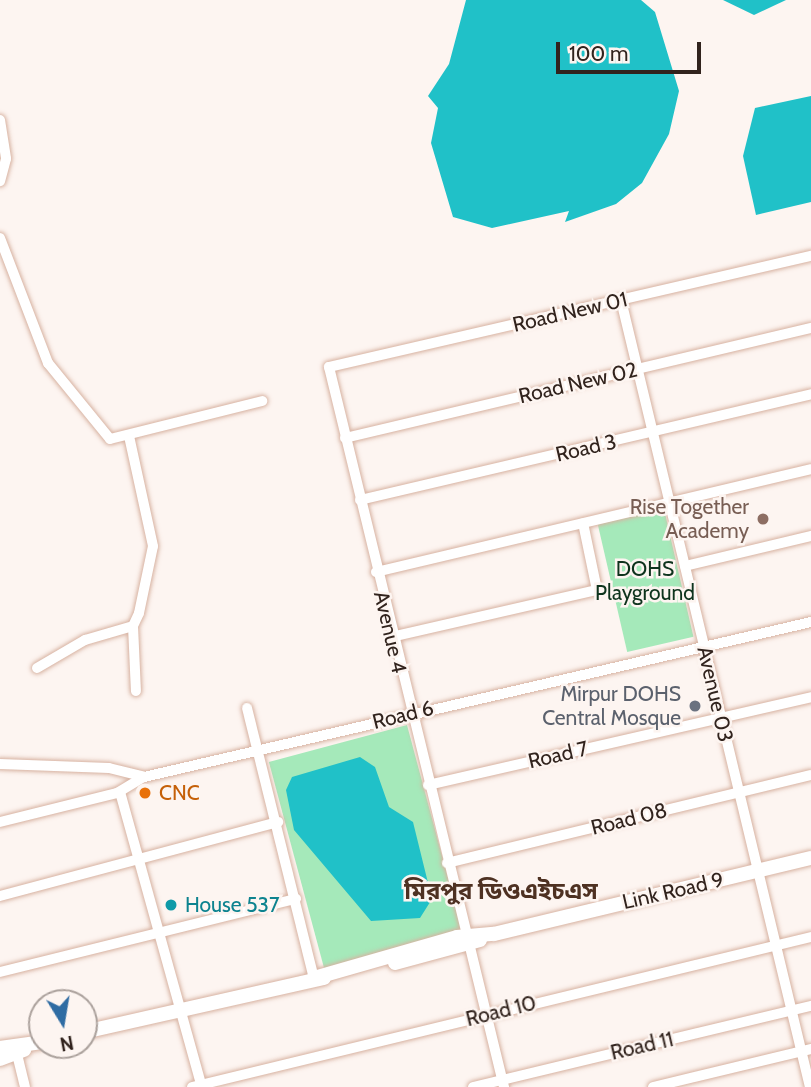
<!DOCTYPE html>
<html>
<head>
<meta charset="utf-8">
<style>
  body { margin:0 }
  #map { position:relative; width:811px; height:1087px; overflow:hidden; background:#fdf5f1; font-family:Cabin,"Noto Sans Bengali",sans-serif }
  div>[style] { position:absolute }
  [style*='--x'] { left:calc(var(--x)*1px); top:calc(var(--y)*1px); width:calc(var(--w)*1px); rotate:calc(var(--a)*1deg) }
  .green>* { inset:0; background:#a5e9ba; transform-origin:0 0 }
  .water>* { inset:0; background:#20c1c8 }
  .roads { filter:drop-shadow(0 0 2px #d7b2a1) drop-shadow(0 0 2px #d7b2a1) }
  .minor>* { height:10px; margin:-5px; padding:0 5px; transform-origin:5px; border-radius:5px; background:#fff }
  .major>* { height:14px; margin:-7px; padding:0 7px; transform-origin:7px; border-radius:7px; background:#fff }
  .dots>* { width:19px; height:19px; translate:-50% -50%; box-sizing:border-box; border:4px solid #fdf5f1; border-radius:50% }
  span { translate:-50% -50%; white-space:nowrap; text-align:center; line-height:1.15; -webkit-text-stroke:5px #fdf5f1; paint-order:stroke }
  .street-label { font-size:21px; color:#31231d }
  .education-label { font-size:21px; color:#785e54 }
  .right { translate:-100% -50%; text-align:right }
  .park-label { font-size:21px; color:#0e341d }
  .worship-label { font-size:21px; color:#5b616d }
  .food-label { font-size:21px; color:#c56008 }
  .left { translate:0 -50%; text-align:left }
  .culture-label { font-size:21px; color:#0d838f }
  .quarter-label { font-size:24px; color:#4e3122; font-weight:700 }
  .north { position:absolute; left:28px; top:989px; width:70px; height:70px; box-sizing:border-box; background:#fdf5f1; border:2px solid #aba19c; border-radius:50%; rotate:169deg; font-size:19px; font-weight:700; line-height:28px; text-align:center; color:#31231d }
  .north::after { content:''; display:block; margin:auto; width:24px; height:32px; background:#2f6ca3; clip-path:polygon(50% 0,100% 100%,50% 72%,0 100%) }
  .scale { position:absolute; left:556px; top:42px; width:145px; height:32px; box-sizing:border-box; border:4px solid #31231d; border-top:0; padding-left:9px; font-size:21px; line-height:24px; white-space:nowrap; color:#31231d; -webkit-text-stroke:5px #fdf5f1; paint-order:stroke }
</style>
</head>
<body>
<div id="map">
  <div class="green">
    <i style="left:664px;top:509px;width:131px;height:68px;rotate:77deg"></i>
    <i style="left:407px;top:725px;width:215px;height:143px;rotate:75deg"></i>
  </div>
  <div class="water">
    <i style="clip-path:polygon(466px 0,641px 0,655px 12px,679px 91px,669px 134px,642px 183px,616px 204px,565px 222px,569px 211px,492px 228px,453px 217px,431px 143px,438px 108px,428px 96px,449px 64px)"></i>
    <i style="clip-path:polygon(723px 0,786px 0,754px 15px)"></i>
    <i style="clip-path:polygon(811px 96px,811px 202px,756px 215px,743px 156px,755px 108px)"></i>
    <i style="clip-path:polygon(360px 757px,375px 767px,389px 807px,413px 822px,432px 899px,420px 918px,371px 921px,294px 830px,286px 790px,292px 777px)"></i>
  </div>
  <div class="roads">
    <div class="minor">
      <i style="--x:0;--y:120;--w:39;--a:81"></i>
      <i style="--x:6;--y:159;--w:23;--a:105"></i>
      <i style="--x:0;--y:238;--w:134;--a:69"></i>
      <i style="--x:48;--y:363;--w:98;--a:50.8"></i>
      <i style="--x:110;--y:439;--w:157;--a:-14"></i>
      <i style="--x:621;--y:300;--w:809;--a:76.5"></i>
      <i style="--x:345;--y:438;--w:479;--a:-13.3"></i>
      <i style="--x:360;--y:500;--w:463;--a:-13.2"></i>
      <i style="--x:685;--y:566;--w:130;--a:-13.4"></i>
      <i style="--x:376;--y:572;--w:447;--a:-13.3"></i>
      <i style="--x:133;--y:626;--w:65;--a:87.4"></i>
      <i style="--x:391;--y:637;--w:211;--a:-12.9"></i>
      <i style="--x:597;--y:590;--w:68;--a:-101.8"></i>
      <i style="--x:37;--y:668;--w:56;--a:-30.3"></i>
      <i style="--x:85;--y:640;--w:50;--a:-16.3"></i>
      <i style="--x:133;--y:626;--w:14;--a:-65"></i>
      <i style="--x:139;--y:613;--w:68;--a:-78.2"></i>
      <i style="--x:153;--y:546;--w:113;--a:-102.3"></i>
      <i style="--x:247;--y:708;--w:278;--a:76.1"></i>
      <i style="--x:0;--y:764;--w:109;--a:2.1"></i>
      <i style="--x:109;--y:768;--w:36;--a:14"></i>
      <i style="--x:428;--y:785;--w:393;--a:-12.9"></i>
      <i style="--x:120;--y:792;--w:306;--a:74.5"></i>
      <i style="--x:0;--y:822;--w:121;--a:-13.9"></i>
      <i style="--x:117;--y:793;--w:31;--a:-31"></i>
      <i style="--x:144;--y:777;--w:685;--a:-13.08"></i>
      <i style="--x:447;--y:863;--w:374;--a:-13.6"></i>
      <i style="--x:0;--y:896;--w:288;--a:-14.9"></i>
      <i style="--x:0;--y:972;--w:305;--a:-13.9"></i>
      <i style="--x:15;--y:1046;--w:42;--a:76.3"></i>
      <i style="--x:192;--y:1087;--w:637;--a:-13.62"></i>
      <i style="--x:473;--y:1087;--w:348;--a:-13.5"></i>
      <i style="--x:504;--y:1087;--w:741;--a:-103.66"></i>
      <i style="--x:329;--y:367;--w:495;--a:-13"></i>
      <i style="--x:653;--y:1087;--w:163;--a:-13.5"></i>
    </div>
    <div class="major">
      <i style="--x:395;--y:963;--w:88;--a:-15.1"></i>
      <i style="--x:314;--y:978;--w:149;--a:-16"></i>
      <i style="--x:457;--y:937;--w:37;--a:-5"></i>
      <i style="--x:494;--y:934;--w:326;--a:-13.5"></i>
      <i style="--x:84;--y:1032;--w:246;--a:-12.7"></i>
      <i style="--x:0;--y:1048;--w:42;--a:-8.1"></i>
      <i style="--x:0;--y:1059;--w:26;--a:-21"></i>
    </div>
  </div>
  <div class="dots">
    <i style="left:763px;top:519px;background:#8d6e63"></i>
    <i style="left:695px;top:706px;background:#6b7280"></i>
    <i style="left:145px;top:793px;background:#e8710a"></i>
    <i style="left:171px;top:905px;background:#0f9aa8"></i>
  </div>
  <div class="street-label">
    <span style="left:570px;top:312px;rotate:-13deg">Road New 01</span>
    <span style="left:578px;top:383px;rotate:-13deg">Road New 02</span>
    <span style="left:586px;top:448px;rotate:-13deg">Road 3</span>
    <span style="left:390px;top:632px;rotate:77deg">Avenue 4</span>
    <span style="left:715px;top:694px;rotate:77deg">Avenue 03</span>
    <span style="left:403px;top:715px;rotate:-14deg">Road 6</span>
    <span style="left:558px;top:755px;rotate:-13deg">Road 7</span>
    <span style="left:629px;top:819px;rotate:-14deg">Road 08</span>
    <span style="left:673px;top:891px;rotate:-13deg">Link Road 9</span>
    <span style="left:501px;top:1011px;rotate:-14deg">Road 10</span>
    <span style="left:642px;top:1046px;rotate:-13deg">Road 11</span>
  </div>
  <div class="education-label">
    <span class="right" style="left:749px;top:519px">Rise Together<br>Academy</span>
  </div>
  <div class="park-label">
    <span style="left:645px;top:581px">DOHS<br>Playground</span>
  </div>
  <div class="worship-label">
    <span class="right" style="left:681px;top:706px">Mirpur DOHS<br>Central Mosque</span>
  </div>
  <div class="food-label">
    <span class="left" style="left:159px;top:793px">CNC</span>
  </div>
  <div class="culture-label">
    <span class="left" style="left:185px;top:905px">House 537</span>
  </div>
  <div class="quarter-label">
    <span style="left:501px;top:891px">মিরপুর ডিওএইচএস</span>
  </div>
  <div class="north">N</div>
  <div class="scale">100 m</div>
</div>
</body>
</html>
